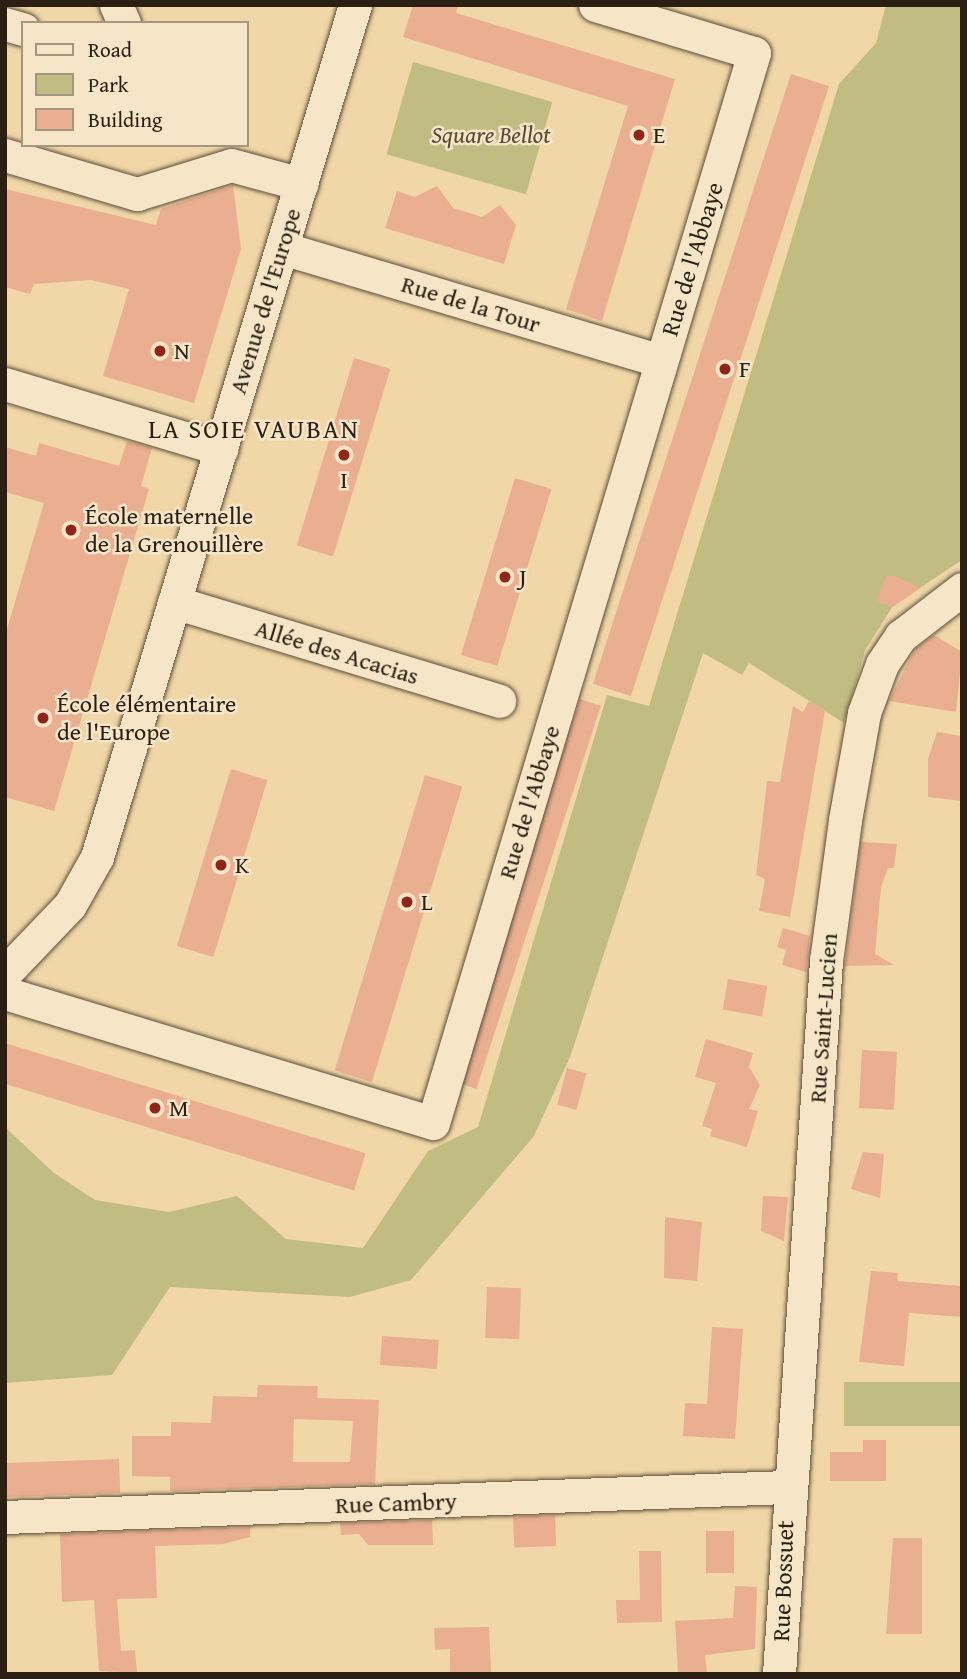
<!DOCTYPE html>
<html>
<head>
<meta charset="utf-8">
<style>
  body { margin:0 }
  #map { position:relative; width:967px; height:1679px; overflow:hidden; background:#f1d7a7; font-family:"Gentium Book Plus",serif }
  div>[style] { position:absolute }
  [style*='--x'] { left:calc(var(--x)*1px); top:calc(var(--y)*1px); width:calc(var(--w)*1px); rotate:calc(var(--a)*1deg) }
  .green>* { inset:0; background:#c1bc82; transform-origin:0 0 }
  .building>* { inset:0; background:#e9af90; transform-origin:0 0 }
  .roads { filter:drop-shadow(0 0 2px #5c4d39) drop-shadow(0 0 2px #5c4d39) }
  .minor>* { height:33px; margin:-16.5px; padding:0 16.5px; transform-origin:16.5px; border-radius:16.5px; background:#f6e5c6 }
  .dots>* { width:19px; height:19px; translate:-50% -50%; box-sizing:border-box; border:4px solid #f6e5c6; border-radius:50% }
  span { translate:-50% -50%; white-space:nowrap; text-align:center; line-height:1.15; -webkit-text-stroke:5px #f6e5c6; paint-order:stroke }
  .park-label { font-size:24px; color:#584e35; font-style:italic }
  .poi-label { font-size:24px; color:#2b1f14 }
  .left { translate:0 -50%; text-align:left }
  .street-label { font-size:24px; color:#2b1f14 }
  .neighbourhood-label { font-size:26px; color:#2b1f14; letter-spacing:2px }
  .frame { position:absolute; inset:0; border:7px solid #2b1f14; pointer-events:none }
  .legend { position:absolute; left:21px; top:21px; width:228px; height:126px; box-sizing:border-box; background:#f6e5c6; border:2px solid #a5967f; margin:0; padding:9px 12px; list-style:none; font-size:21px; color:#2b1f14 }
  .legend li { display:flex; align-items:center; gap:14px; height:35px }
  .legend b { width:35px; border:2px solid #a5967f }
</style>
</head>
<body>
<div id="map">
  <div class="green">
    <i style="clip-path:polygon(886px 5px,962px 5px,962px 560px,893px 606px,865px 650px,844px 723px,749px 663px,742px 675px,703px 653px,570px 1057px,534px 1136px,411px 1280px,350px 1297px,170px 1287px,112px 1375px,5px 1383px,5px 1127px,54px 1173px,95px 1200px,169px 1212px,237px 1196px,286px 1239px,363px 1248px,428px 1151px,478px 1127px,607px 695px,649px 706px,839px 84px,876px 43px)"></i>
    <i style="left:413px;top:62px;width:145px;height:96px;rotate:16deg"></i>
    <i style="left:962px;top:1382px;width:44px;height:118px;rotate:90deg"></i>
  </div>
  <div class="building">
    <i style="clip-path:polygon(413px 5px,458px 5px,456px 13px,675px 79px,602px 321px,566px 309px,628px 106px,403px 37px)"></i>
    <i style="left:791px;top:74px;width:40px;height:641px;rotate:18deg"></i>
    <i style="clip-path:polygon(233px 185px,241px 249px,194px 403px,103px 376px,129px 289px,91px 280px,34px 284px,30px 294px,5px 287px,5px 189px,156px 225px,161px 209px)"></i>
    <i style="clip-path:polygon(437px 186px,453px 208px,482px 217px,500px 205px,516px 225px,504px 264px,385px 228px,397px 191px,415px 197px)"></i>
    <i style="left:354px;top:358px;width:38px;height:196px;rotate:17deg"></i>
    <i style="clip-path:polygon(127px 441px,152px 448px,141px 486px,149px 489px,54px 811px,5px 797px,5px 636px,44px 503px,5px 492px,5px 447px,36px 456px,39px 443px,119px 466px)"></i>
    <i style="left:515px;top:478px;width:38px;height:185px;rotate:17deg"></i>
    <i style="clip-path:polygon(887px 576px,896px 576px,920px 588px,893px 607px,876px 601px)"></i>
    <i style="clip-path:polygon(934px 635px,962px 652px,956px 712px,889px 701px,915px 649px)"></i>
    <i style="left:580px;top:699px;width:22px;height:403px;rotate:18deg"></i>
    <i style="clip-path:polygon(809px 701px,825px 711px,790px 917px,759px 911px,765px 879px,756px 875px,767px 781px,780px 782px,793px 706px,803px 712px)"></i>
    <i style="clip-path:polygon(937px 732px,962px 736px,962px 801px,928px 797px,928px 759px)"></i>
    <i style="left:231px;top:769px;width:38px;height:185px;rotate:17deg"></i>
    <i style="left:425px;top:775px;width:39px;height:309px;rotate:17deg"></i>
    <i style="clip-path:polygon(861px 842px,897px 844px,894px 868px,888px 868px,881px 887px,875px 954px,894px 965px,845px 966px)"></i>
    <i style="clip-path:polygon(783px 928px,810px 936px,806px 972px,782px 965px,786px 950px,777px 947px)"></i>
    <i style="left:728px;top:979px;width:40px;height:31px;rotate:10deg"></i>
    <i style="clip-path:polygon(706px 1039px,753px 1053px,749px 1067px,760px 1085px,749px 1109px,758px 1111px,747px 1147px,710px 1136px,712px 1129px,702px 1126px,716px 1083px,695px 1077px)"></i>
    <i style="left:5px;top:1043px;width:377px;height:39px;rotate:17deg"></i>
    <i style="left:862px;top:1050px;width:35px;height:58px;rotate:3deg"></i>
    <i style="left:567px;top:1068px;width:20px;height:38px;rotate:15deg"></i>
    <i style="clip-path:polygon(863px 1152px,884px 1154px,880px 1198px,851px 1189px)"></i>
    <i style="clip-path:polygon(763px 1196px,788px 1197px,784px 1241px,761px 1231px)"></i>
    <i style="clip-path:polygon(665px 1217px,702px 1222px,697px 1281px,664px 1278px)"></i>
    <i style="clip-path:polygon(871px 1271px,898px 1273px,897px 1281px,962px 1286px,962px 1317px,909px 1313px,904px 1366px,859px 1362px)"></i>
    <i style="left:487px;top:1287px;width:34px;height:51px;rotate:2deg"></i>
    <i style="clip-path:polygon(712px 1327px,743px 1329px,735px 1439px,683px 1436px,685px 1403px,707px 1404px)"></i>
    <i style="left:382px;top:1336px;width:57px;height:29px;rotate:4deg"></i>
    <i style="clip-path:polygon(evenodd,258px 1385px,318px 1386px,317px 1398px,379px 1400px,375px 1484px,170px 1491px,170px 1477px,132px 1476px,132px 1436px,171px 1436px,171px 1422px,211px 1423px,213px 1396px,257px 1397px,258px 1385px,294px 1419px,353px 1421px,350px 1462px,293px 1462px,294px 1419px)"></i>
    <i style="clip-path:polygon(863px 1440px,886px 1440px,886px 1481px,830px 1481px,830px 1452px,863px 1452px)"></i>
    <i style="left:119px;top:1459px;width:34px;height:114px;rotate:88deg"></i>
    <i style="left:555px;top:1515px;width:31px;height:42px;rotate:88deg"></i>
    <i style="clip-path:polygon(432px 1520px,433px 1545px,368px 1545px,359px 1534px,341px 1535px,340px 1523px)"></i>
    <i style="clip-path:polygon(250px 1527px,250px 1537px,223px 1544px,155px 1546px,157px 1598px,117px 1599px,121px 1651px,135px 1650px,137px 1673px,99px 1671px,94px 1600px,62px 1602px,60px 1534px)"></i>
    <i style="left:734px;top:1531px;width:42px;height:28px;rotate:90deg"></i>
    <i style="clip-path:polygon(893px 1538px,922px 1538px,922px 1634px,886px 1634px)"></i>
    <i style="clip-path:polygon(639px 1551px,661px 1551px,662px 1622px,617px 1623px,616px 1600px,640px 1600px)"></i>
    <i style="clip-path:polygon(735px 1586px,757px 1587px,755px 1649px,705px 1655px,707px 1674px,678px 1674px,675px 1621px,733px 1618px)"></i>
    <i style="clip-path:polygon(489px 1627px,491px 1672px,450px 1674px,450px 1649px,435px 1650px,434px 1628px)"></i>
  </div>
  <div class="roads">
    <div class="minor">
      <i style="--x:116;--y:5;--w:20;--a:66"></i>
      <i style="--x:5;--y:24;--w:19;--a:16"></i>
      <i style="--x:5;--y:155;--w:138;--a:16.5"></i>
      <i style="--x:137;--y:194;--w:98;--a:-17.1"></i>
      <i style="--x:231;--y:165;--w:73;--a:15.2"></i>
      <i style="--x:282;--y:248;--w:395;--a:16.6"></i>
      <i style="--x:5;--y:384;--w:226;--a:16.7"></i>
      <i style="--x:174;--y:602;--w:340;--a:16.9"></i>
      <i style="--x:5;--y:973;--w:94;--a:-46.3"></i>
      <i style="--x:70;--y:905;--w:55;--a:-60.6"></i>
      <i style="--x:97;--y:857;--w:890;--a:-73.15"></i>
      <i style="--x:5;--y:993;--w:447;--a:16.9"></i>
      <i style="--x:433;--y:1123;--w:1117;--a:-73.3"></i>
      <i style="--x:754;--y:53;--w:166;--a:-163.2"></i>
      <i style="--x:5;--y:1517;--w:783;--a:-2.2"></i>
      <i style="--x:779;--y:1674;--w:715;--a:-86.23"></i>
      <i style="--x:826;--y:961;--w:142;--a:-82.3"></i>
      <i style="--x:845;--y:820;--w:109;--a:-79.9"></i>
      <i style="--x:864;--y:713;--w:52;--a:-69.8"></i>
      <i style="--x:882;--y:664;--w:34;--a:-56"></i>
      <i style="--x:901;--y:636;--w:77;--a:-37.6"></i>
    </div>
  </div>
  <div class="dots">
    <i style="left:639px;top:135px;background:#8f2418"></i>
    <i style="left:160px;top:351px;background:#8f2418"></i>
    <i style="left:725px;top:369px;background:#8f2418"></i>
    <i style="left:344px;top:455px;background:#8f2418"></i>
    <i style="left:71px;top:530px;background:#8f2418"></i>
    <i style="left:505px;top:577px;background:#8f2418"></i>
    <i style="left:43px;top:718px;background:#8f2418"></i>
    <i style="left:221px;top:865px;background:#8f2418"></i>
    <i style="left:407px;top:902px;background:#8f2418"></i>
    <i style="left:155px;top:1108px;background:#8f2418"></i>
  </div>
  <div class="park-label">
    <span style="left:491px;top:135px">Square Bellot</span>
  </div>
  <div class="poi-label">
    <span class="left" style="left:653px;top:135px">E</span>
    <span class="left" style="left:174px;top:351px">N</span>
    <span class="left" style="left:739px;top:369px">F</span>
    <span style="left:344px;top:480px">I</span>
    <span class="left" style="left:85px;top:530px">École maternelle<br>de la Grenouillère</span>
    <span class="left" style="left:519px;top:577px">J</span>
    <span class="left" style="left:57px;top:718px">École élémentaire<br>de l'Europe</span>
    <span class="left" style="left:235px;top:865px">K</span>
    <span class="left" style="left:421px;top:902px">L</span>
    <span class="left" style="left:169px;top:1108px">M</span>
  </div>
  <div class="street-label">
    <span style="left:692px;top:259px;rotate:-73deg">Rue de l'Abbaye</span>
    <span style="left:265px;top:301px;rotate:-73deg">Avenue de l'Europe</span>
    <span style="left:471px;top:304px;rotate:17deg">Rue de la Tour</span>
    <span style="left:337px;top:652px;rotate:17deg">Allée des Acacias</span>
    <span style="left:529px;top:802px;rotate:-73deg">Rue de l'Abbaye</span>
    <span style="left:823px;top:1018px;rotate:-86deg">Rue Saint-Lucien</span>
    <span style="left:396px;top:1503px;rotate:-2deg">Rue Cambry</span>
    <span style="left:783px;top:1581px;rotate:-88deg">Rue Bossuet</span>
  </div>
  <div class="neighbourhood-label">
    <span style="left:254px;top:429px">LA SOIE VAUBAN</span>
  </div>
  <div class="frame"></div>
  <ul class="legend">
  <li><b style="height:9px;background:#f6e5c6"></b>Road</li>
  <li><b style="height:19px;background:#c1bc82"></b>Park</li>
  <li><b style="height:19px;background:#e9af90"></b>Building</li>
  </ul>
</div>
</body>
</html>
